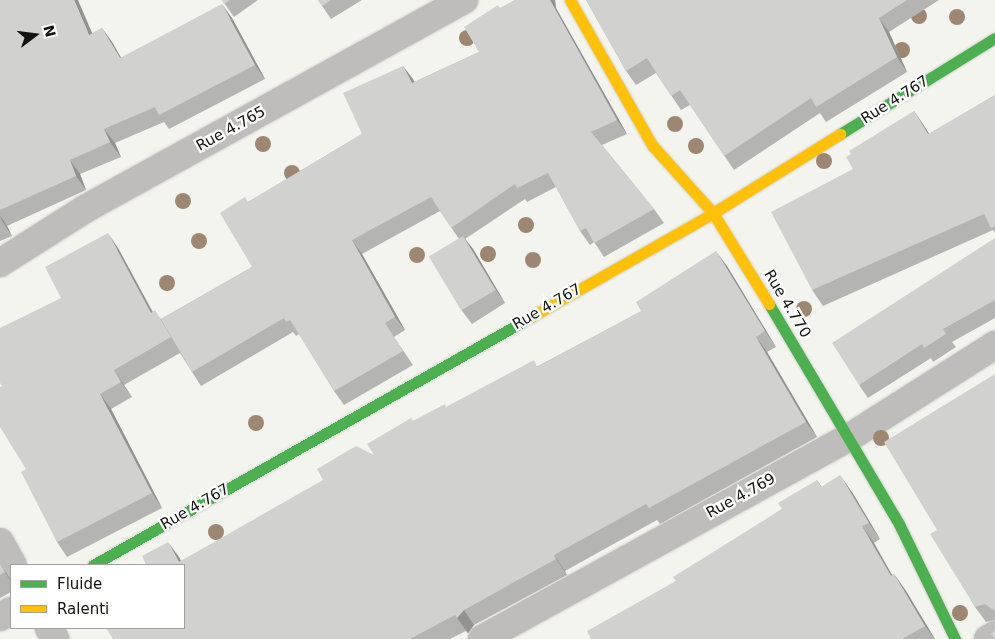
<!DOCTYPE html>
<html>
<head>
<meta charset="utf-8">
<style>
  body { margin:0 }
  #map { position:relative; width:995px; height:639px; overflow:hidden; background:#f4f4ef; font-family:"DejaVu Sans",sans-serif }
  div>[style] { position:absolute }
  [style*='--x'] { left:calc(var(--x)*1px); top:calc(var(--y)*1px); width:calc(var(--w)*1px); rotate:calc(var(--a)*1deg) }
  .roads { filter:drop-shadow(0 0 1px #cfcfcc) drop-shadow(0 0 1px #cfcfcc) }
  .street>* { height:28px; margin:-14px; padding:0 14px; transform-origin:14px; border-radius:14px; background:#bebdbb }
  .fast>* { height:11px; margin:-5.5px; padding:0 5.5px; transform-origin:5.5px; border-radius:5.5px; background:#4caf50 }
  .slow>* { height:11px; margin:-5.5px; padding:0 5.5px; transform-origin:5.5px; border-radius:5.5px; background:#ffc107 }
  .trees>* { width:16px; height:16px; margin:-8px; border-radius:50%; background:#9e8772 }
  .wall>* { inset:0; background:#b4b5b2 }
  .shaded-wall>* { inset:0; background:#929391 }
  .building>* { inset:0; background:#d1d2cf; transform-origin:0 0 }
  span { translate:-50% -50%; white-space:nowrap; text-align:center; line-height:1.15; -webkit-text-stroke:4.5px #fff; paint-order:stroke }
  .street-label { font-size:15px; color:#12120f }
  .legend { position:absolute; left:10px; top:564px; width:175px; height:65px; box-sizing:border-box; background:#fff; border:1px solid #a0a09f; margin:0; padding:6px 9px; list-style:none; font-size:15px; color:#12120f }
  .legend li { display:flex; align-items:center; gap:10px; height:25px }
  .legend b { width:25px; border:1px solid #a0a09f }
  .north { position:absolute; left:10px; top:10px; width:50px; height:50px; -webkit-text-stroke:4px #fff; paint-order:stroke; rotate:75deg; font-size:14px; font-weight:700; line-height:20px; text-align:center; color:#12120f }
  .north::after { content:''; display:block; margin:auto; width:18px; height:22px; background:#12120f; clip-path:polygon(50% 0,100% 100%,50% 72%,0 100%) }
</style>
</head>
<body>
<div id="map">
  <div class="roads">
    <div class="street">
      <i style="--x:0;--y:263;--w:101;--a:-32.4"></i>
      <i style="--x:85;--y:209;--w:433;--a:-28.9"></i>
      <i style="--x:0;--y:542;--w:26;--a:61"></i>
      <i style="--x:0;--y:617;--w:13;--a:-29"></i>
      <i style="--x:49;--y:628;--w:13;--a:61"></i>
      <i style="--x:482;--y:639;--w:420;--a:-28.8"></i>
      <i style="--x:850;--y:437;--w:172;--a:-32.4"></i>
      <i style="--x:988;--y:639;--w:8;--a:-30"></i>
    </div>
    <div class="fast">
      <i style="--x:840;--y:134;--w:182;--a:-31.8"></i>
      <i style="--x:769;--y:304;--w:256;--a:59.4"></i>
      <i style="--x:899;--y:524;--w:128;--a:64"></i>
      <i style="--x:93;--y:565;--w:503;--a:-29.52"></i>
    </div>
    <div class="slow">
      <i style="--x:570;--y:0;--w:167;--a:60.5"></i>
      <i style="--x:652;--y:145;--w:91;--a:48.1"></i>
      <i style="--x:713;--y:213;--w:107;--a:58.4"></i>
      <i style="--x:531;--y:317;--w:210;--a:-29.7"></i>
      <i style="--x:713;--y:213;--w:150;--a:-31.9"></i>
    </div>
  </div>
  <div class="trees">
    <i style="left:919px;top:16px"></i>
    <i style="left:957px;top:17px"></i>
    <i style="left:467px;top:38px"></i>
    <i style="left:902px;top:50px"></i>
    <i style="left:675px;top:124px"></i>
    <i style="left:263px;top:144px"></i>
    <i style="left:696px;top:146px"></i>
    <i style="left:824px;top:161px"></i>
    <i style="left:292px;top:173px"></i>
    <i style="left:183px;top:201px"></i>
    <i style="left:526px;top:225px"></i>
    <i style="left:199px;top:241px"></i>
    <i style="left:488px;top:254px"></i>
    <i style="left:417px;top:255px"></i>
    <i style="left:533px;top:260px"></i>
    <i style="left:167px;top:283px"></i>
    <i style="left:804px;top:309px"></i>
    <i style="left:256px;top:423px"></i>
    <i style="left:881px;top:438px"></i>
    <i style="left:216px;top:532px"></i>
    <i style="left:960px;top:613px"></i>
  </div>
  <div class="wall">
    <i style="clip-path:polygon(0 0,93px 33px,102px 28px,112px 42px,121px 58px,232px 18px,265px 79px,169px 129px,164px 122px,115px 143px,121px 157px,80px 174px,86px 190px,7px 226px,12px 236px,0 241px)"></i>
    <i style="clip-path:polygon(222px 0,258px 0,234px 17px)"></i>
    <i style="clip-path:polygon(318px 0,362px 0,331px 19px)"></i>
    <i style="clip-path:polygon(515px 0,555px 0,556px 8px,627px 134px,602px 145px,654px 209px,664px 223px,604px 257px,594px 242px,590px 245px,580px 231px,556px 187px,527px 202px,525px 199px,465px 239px,473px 249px,505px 303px,472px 324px,462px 311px,459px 239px,440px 211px,362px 254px,405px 330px,394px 337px,413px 365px,344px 405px,334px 391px,299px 334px,296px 336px,293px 332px,201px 386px,192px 372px,180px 353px,124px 385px,132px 397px,111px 409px,162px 508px,67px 557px,57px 542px,26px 469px,2px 386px,61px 298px,118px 248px,153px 312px,161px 319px,252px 267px,248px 202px,362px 134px,403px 66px,414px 82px,479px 52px,501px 8px)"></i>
    <i style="clip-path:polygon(586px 0,939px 0,889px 32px,907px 72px,826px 122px,820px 113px,734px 170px,690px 105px,681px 110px,656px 73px,636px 85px,626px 71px)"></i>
    <i style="clip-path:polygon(995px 95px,995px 233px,993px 230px,823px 306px,812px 290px,853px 169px,914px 111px,929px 134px)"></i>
    <i style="clip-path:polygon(995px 238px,995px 318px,952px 342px,956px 347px,933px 362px,931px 358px,868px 398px,859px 385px)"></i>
    <i style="clip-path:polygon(727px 266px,776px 347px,767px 352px,817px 437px,660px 524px,657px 520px,565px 571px,567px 575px,474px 625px,468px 633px,466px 631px,450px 639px,113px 639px,184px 628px,146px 565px,179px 557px,181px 561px,374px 455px,413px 421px,447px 407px,538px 366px)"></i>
    <i style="clip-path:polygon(995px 374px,995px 620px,986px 622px,975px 607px,937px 530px)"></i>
    <i style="clip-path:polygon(817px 480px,822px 487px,852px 492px,880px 539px,874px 543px,892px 575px,894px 574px,906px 591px,935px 639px,591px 639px,782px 509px)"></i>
    <i style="clip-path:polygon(0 564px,11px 580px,11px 592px,0 598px)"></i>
  </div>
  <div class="shaded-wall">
    <i style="clip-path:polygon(74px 0,78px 0,99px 49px,89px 35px)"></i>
    <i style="clip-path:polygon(550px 0,555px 0,556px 8px,627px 134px,617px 120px)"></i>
    <i style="clip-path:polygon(222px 4px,232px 18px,265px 79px,255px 65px)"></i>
    <i style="clip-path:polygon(879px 18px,889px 32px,907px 72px,897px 57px)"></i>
    <i style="clip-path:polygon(102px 28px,112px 42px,130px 73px,120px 58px)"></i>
    <i style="clip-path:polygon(403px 66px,413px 79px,422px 97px,412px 83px)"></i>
    <i style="clip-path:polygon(914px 111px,925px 127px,939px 150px,928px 134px)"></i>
    <i style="clip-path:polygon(104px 129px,115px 143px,121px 157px,110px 142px)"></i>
    <i style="clip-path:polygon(70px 160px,80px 174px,86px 190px,76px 176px)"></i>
    <i style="clip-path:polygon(0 215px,7px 226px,12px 236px,2px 221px)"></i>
    <i style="clip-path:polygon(108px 233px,118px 248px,161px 328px,151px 313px)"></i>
    <i style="clip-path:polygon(463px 236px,473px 249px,505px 303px,496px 290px)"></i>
    <i style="clip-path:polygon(352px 240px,362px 254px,405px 330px,395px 317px)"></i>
    <i style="clip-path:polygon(716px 251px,727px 266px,776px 347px,765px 331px)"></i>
    <i style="clip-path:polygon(756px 337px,767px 352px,817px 437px,806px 422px)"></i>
    <i style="clip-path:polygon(114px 370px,132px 397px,121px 382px)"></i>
    <i style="clip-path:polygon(100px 394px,111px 409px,162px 508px,152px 493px)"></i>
    <i style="clip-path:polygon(840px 475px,852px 492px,880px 539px,869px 523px)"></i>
    <i style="clip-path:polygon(862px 526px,874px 543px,902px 593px,891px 576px)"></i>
    <i style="clip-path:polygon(168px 542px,179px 557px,183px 565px,179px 562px)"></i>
    <i style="clip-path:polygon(554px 555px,565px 571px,567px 575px,556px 559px)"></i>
    <i style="clip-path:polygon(0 564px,11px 580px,11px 582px,5px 572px)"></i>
    <i style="clip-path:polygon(894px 574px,906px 591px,935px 639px,925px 626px)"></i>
    <i style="clip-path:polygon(464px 610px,474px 625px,468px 633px,457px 618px)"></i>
  </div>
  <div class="building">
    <i style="clip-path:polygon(0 0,74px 0,89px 35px,102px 28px,120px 58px,222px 4px,255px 65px,159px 115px,155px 107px,104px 129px,110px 142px,70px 160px,76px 176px,0 210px)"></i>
    <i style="clip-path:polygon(222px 0,230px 0,224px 4px)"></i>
    <i style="clip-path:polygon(318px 0,331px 0,322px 6px)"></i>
    <i style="clip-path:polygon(515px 0,550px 0,617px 120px,591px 132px,654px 209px,594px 243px,586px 228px,580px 231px,548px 173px,517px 188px,515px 184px,451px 228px,431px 197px,352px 240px,395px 317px,385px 323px,403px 351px,334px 391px,290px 320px,286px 322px,284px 318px,192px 372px,161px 319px,252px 267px,220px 213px,245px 197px,248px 202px,362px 134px,343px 93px,403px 66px,412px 83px,479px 52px,464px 27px,498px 5px,500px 8px)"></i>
    <i style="clip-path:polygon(586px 0,907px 0,879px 18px,897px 57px,816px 107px,811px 98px,724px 156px,680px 90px,671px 96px,647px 58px,626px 71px)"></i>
    <i style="clip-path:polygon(995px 95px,995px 226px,991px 228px,984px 214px,812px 290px,771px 212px,853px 169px,846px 157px,851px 154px,849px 151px,914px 111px,928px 134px)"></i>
    <i style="clip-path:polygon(108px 233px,151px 313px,155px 310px,171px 337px,114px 370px,121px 382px,100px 394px,152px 493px,57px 542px,21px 472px,26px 469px,0 427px,0 387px,2px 386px,0 383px,0 328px,61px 298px,45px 267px)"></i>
    <i style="left:463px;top:236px;width:63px;height:40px;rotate:59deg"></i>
    <i style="clip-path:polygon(995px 238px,995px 300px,943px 329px,946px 334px,924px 348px,922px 344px,859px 385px,832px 343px)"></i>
    <i style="clip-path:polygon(716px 251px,765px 331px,756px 337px,806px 422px,649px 508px,646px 504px,554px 555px,556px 559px,464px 610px,457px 618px,455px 615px,410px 639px,113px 639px,106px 628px,184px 628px,184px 565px,146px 565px,142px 556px,168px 542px,179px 562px,323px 480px,317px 469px,356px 446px,374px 455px,367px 444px,411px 418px,413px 421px,445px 404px,446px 407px,534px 360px,537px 367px,641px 311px,636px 302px)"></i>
    <i style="clip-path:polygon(995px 374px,995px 611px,985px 604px,975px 607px,930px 534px,937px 530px,884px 442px)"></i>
    <i style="clip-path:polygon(840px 475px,869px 523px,862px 526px,891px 576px,894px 574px,925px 626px,902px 639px,591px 639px,587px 631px,676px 581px,673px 577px,782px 509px,778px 503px,817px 480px,821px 487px)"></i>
    <i style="clip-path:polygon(0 564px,5px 572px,0 575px)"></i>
    <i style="clip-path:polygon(995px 630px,995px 639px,991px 634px)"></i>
  </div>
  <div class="street-label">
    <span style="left:895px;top:100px;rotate:-32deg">Rue 4.767</span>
    <span style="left:231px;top:129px;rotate:-29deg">Rue 4.765</span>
    <span style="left:787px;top:304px;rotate:59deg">Rue 4.770</span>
    <span style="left:547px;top:307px;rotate:-30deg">Rue 4.767</span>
    <span style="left:741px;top:496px;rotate:-29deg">Rue 4.769</span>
    <span style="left:195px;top:507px;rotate:-30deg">Rue 4.767</span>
  </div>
  <ul class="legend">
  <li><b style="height:6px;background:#4caf50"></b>Fluide</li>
  <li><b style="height:6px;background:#ffc107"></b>Ralenti</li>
  </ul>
  <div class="north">N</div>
</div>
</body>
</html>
